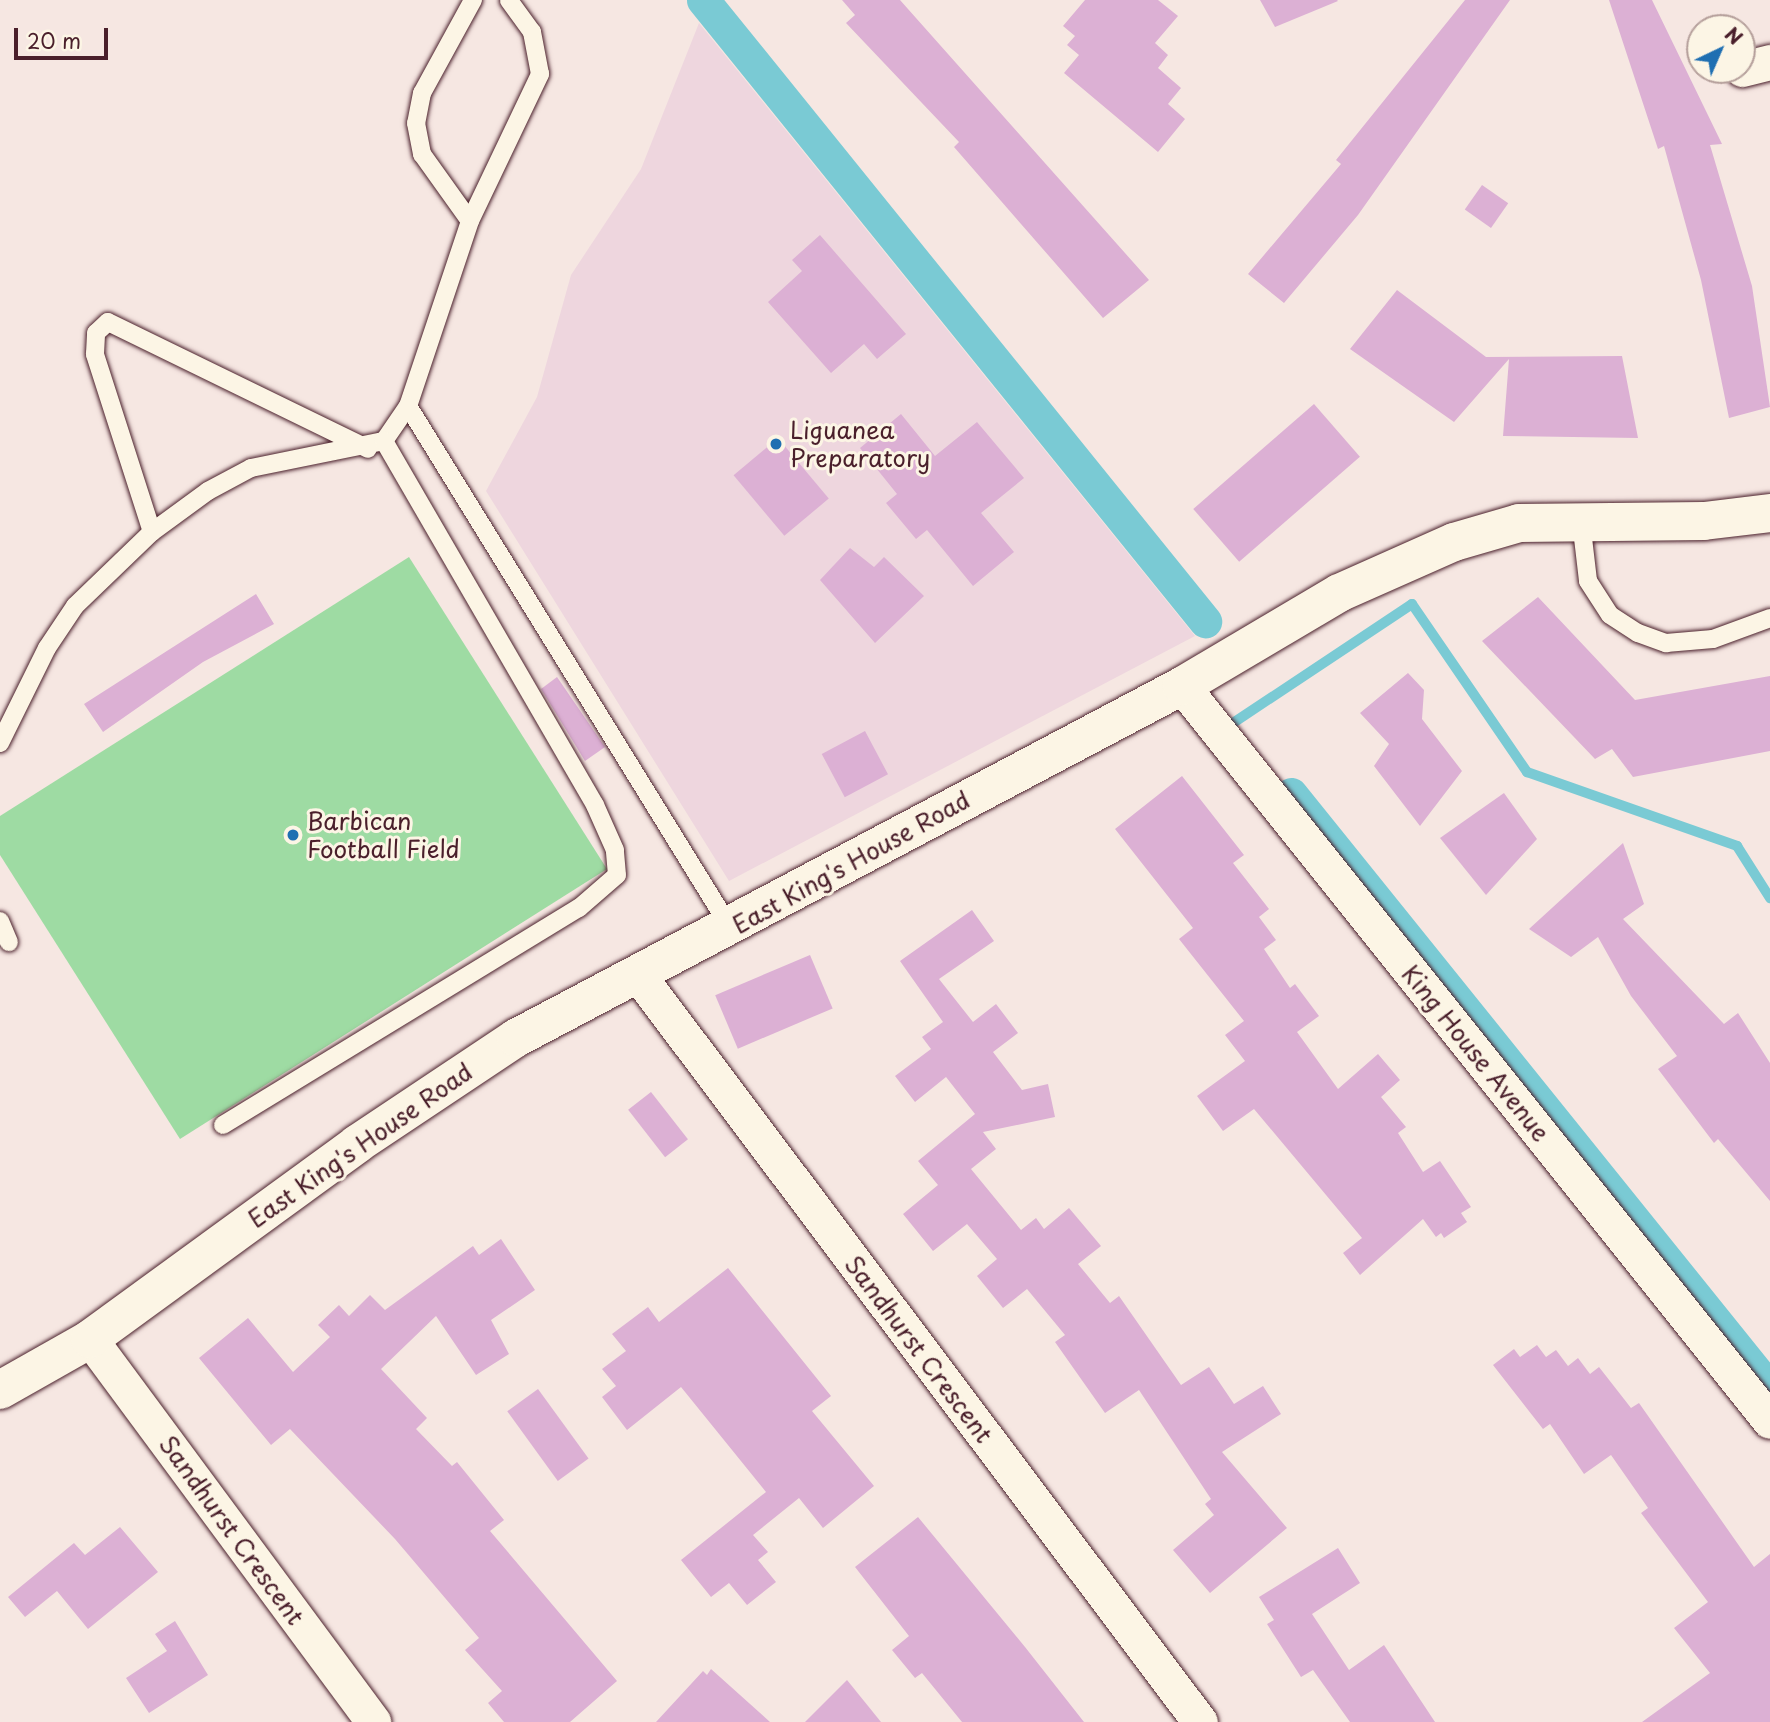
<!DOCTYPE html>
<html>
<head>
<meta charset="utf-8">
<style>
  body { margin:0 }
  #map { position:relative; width:1770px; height:1722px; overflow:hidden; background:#f6e7e2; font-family:"Playpen Sans",sans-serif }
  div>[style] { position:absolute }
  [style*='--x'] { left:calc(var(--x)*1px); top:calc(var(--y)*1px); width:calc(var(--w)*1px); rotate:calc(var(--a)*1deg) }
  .built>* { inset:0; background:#eed6de }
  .green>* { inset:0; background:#9edba3 }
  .stream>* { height:10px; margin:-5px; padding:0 5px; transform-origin:5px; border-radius:5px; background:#7acad4 }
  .canal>* { height:33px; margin:-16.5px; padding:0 16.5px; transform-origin:16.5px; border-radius:16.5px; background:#7acad4 }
  .building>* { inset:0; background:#dcb0d4; transform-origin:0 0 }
  .roads { filter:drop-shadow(0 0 2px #4a1f2b) drop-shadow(0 0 2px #4a1f2b) }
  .service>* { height:18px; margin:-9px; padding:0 9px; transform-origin:9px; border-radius:9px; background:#fcf5e5 }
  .minor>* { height:35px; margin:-17.5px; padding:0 17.5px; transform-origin:17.5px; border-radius:17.5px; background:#fcf5e5 }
  .secondary>* { height:38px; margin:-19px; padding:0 19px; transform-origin:19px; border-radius:19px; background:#fcf5e5 }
  .dots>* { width:19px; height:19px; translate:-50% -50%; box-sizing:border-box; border:4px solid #fcf5e5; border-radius:50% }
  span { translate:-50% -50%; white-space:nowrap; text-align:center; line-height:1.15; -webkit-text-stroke:6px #fcf5e5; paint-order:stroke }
  .poi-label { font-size:24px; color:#4a1f2b }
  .left { translate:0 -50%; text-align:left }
  .street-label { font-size:24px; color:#4a1f2b }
  .north { position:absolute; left:1686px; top:14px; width:70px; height:70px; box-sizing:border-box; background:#fcf5e5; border:2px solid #b59f9b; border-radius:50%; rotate:44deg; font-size:19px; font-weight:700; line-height:28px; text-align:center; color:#4a1f2b }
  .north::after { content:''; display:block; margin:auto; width:24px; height:32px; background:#1f6fb2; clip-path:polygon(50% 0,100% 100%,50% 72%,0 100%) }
  .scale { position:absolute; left:14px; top:28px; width:94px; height:32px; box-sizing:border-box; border:4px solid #4a1f2b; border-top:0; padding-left:9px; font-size:21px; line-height:24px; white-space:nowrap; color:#4a1f2b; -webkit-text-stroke:5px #fcf5e5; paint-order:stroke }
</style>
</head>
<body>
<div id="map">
  <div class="built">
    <i style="clip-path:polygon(699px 23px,1195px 636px,729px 881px,486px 491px,537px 397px,571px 275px,641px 169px)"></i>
  </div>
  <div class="green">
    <i style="clip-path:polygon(409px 557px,607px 869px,180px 1139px,0 855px,0 816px)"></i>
  </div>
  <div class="stream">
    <i style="--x:1233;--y:723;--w:215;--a:-33.6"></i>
    <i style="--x:1412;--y:604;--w:204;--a:55.6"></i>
    <i style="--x:1527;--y:772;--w:223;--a:19.4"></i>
    <i style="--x:1737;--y:846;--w:62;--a:57.6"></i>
  </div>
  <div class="canal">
    <i style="--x:703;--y:0;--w:799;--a:51.05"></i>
    <i style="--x:1291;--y:794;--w:764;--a:51.16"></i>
  </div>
  <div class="building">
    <i style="clip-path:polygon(842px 0,900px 0,1149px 280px,1103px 318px,954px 147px,959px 142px,846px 23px,855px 15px)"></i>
    <i style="clip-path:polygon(1085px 0,1158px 0,1178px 16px,1155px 43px,1168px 55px,1158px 68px,1181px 88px,1168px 104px,1185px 119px,1158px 152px,1064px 73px,1079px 55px,1067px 45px,1075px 36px,1063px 26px)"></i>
    <i style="clip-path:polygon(1260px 0,1337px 0,1338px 1px,1275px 27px)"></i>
    <i style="clip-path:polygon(1465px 0,1510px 0,1358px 215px,1284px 303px,1248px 274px,1341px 164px,1336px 160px)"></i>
    <i style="clip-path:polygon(1609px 0,1652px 0,1722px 144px,1710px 145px,1752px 286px,1770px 407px,1729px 418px,1701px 280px,1664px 146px,1658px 149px)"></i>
    <i style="left:1482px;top:185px;width:32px;height:30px;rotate:35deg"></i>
    <i style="clip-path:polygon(820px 235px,906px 334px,877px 359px,864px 344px,831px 373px,768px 302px,802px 271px,792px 260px)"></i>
    <i style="clip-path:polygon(1397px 290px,1486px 357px,1622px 356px,1638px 438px,1503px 436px,1509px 359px,1454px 422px,1350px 349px)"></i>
    <i style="left:1314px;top:404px;width:70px;height:160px;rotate:49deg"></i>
    <i style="clip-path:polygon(901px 414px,935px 456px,977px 422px,1024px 478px,981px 513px,1014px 552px,973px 586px,927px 530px,916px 539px,886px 503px,897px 494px,860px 448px)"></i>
    <i style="left:778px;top:438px;width:79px;height:58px;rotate:50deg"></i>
    <i style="clip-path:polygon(850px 548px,874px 567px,884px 557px,924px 596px,875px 643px,820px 580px)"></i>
    <i style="clip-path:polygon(256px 594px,274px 624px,203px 662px,103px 732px,84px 704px)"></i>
    <i style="clip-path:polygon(1538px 597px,1635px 700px,1770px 676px,1770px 751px,1633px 777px,1612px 749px,1595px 759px,1482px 641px)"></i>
    <i style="clip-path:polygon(1408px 673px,1424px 690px,1422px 719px,1462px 771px,1420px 826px,1374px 766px,1389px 744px,1360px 713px)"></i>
    <i style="clip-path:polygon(557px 677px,605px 747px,585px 761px,541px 689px)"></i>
    <i style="left:865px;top:731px;width:49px;height:49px;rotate:62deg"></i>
    <i style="clip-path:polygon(1182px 776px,1244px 855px,1233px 863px,1269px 909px,1259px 917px,1276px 940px,1264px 949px,1290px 988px,1295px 984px,1319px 1016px,1297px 1032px,1338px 1089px,1378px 1054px,1400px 1080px,1381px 1097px,1406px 1127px,1398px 1133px,1423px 1172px,1440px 1161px,1471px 1207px,1461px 1213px,1467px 1222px,1444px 1238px,1441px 1233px,1436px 1237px,1423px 1219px,1360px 1275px,1343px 1253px,1362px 1238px,1254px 1109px,1223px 1131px,1197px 1096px,1245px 1061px,1225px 1035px,1244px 1021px,1179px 939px,1193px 928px,1115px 829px)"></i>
    <i style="clip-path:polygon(1504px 793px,1537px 839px,1486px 895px,1440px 838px)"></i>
    <i style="clip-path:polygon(1623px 843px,1644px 904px,1623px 919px,1724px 1024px,1738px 1013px,1770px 1063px,1770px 1201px,1718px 1139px,1714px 1143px,1658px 1069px,1677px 1056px,1631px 996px,1598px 937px,1571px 957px,1529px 929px)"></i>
    <i style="clip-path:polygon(972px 910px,994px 941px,939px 979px,973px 1022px,996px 1004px,1018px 1033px,993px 1052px,1022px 1090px,1048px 1084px,1055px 1117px,983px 1132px,996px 1149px,971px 1169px,1021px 1230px,1036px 1218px,1044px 1229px,1069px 1208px,1101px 1246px,1078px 1264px,1110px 1303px,1119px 1296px,1181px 1385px,1209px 1367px,1234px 1404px,1263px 1386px,1281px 1414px,1222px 1452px,1287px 1528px,1210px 1593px,1173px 1550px,1214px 1515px,1205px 1504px,1211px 1499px,1139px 1390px,1105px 1413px,1055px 1342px,1065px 1335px,1027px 1289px,1003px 1308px,977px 1276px,997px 1259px,967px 1224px,933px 1251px,903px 1214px,938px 1185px,918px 1161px,975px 1114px,946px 1077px,915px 1102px,895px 1076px,931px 1049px,922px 1037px,943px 1022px,900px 961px)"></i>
    <i style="left:810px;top:955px;width:58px;height:103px;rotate:67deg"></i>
    <i style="left:651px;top:1092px;width:60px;height:29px;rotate:52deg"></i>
    <i style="clip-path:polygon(501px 1239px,535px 1290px,491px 1320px,509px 1354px,476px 1375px,436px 1316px,381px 1369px,427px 1418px,416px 1429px,452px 1466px,457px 1462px,504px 1520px,490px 1531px,617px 1681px,570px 1722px,504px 1722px,488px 1703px,502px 1691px,465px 1650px,479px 1638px,395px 1539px,290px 1429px,271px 1445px,199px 1358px,248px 1318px,293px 1372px,330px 1337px,318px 1325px,339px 1305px,349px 1316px,370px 1295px,385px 1310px,473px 1246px,479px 1255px)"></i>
    <i style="clip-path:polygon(728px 1268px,831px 1396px,812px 1411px,874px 1486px,823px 1528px,799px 1498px,753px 1535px,768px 1552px,758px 1560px,776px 1582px,747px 1605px,729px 1583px,711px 1597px,681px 1560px,766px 1492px,681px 1387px,627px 1430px,602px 1397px,616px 1386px,602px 1369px,626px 1351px,612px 1334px,648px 1307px,659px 1322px)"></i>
    <i style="clip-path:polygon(1537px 1345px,1546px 1357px,1556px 1350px,1568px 1366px,1578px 1358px,1590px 1374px,1599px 1367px,1631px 1408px,1639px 1403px,1754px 1567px,1770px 1554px,1770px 1722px,1642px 1722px,1710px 1673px,1674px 1628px,1708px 1602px,1641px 1513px,1648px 1508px,1611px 1455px,1584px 1474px,1550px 1424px,1543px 1429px,1493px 1365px,1514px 1349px,1520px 1357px)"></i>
    <i style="left:538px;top:1389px;width:86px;height:38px;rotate:54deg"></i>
    <i style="clip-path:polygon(918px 1517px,1025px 1647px,1084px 1722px,962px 1722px,922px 1673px,915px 1678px,892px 1650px,909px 1636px,855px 1567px)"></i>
    <i style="clip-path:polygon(120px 1527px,158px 1572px,88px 1629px,57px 1591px,25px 1617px,8px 1597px,74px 1543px,85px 1555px)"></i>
    <i style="clip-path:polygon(1338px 1548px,1360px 1583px,1312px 1614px,1349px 1670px,1384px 1645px,1435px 1722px,1350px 1722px,1313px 1670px,1301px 1677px,1267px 1624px,1274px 1620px,1259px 1597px)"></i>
    <i style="clip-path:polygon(175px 1621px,208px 1675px,149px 1713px,126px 1678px,167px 1651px,155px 1634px)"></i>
    <i style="clip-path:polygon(711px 1669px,770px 1722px,656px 1722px,703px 1671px,707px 1675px)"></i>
    <i style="clip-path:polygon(847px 1680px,881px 1722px,805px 1722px)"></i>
  </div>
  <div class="roads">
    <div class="service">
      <i style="--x:473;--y:0;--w:106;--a:118.7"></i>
      <i style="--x:422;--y:93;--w:31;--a:101"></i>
      <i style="--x:416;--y:123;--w:32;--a:79"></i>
      <i style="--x:422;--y:154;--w:82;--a:54.4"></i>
      <i style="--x:470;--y:221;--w:195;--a:108.5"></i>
      <i style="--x:408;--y:406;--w:615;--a:58.3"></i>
      <i style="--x:470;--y:221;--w:163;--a:-64.5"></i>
      <i style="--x:540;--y:74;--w:43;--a:-100.8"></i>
      <i style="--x:532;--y:32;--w:39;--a:-126"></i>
      <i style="--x:1581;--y:521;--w:60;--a:83.3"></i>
      <i style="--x:1588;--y:581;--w:40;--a:57.1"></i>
      <i style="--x:1610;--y:615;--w:33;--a:33"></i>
      <i style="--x:1638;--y:633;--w:30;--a:20"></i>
      <i style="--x:1666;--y:643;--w:47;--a:-4.9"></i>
      <i style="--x:1713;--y:639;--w:61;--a:-20.2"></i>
      <i style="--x:152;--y:532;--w:187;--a:-107.8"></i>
      <i style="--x:95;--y:354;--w:21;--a:-87"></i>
      <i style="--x:96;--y:333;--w:16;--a:-43"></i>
      <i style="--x:108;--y:322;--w:289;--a:26"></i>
      <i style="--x:0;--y:743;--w:106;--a:-63.7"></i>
      <i style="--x:47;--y:648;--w:50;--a:-56.3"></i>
      <i style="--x:75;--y:606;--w:107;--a:-43.9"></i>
      <i style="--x:152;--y:532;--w:69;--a:-36.2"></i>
      <i style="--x:208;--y:491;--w:49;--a:-28.1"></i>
      <i style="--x:251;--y:468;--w:136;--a:-11.5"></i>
      <i style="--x:384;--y:441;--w:42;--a:-55.6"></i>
      <i style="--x:0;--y:921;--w:23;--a:67"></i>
      <i style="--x:223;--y:1125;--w:417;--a:-31.4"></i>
      <i style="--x:579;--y:908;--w:50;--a:-41"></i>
      <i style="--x:617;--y:875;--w:25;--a:-95"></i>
      <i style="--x:615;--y:850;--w:49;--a:-114"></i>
      <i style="--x:595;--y:805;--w:421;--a:-120.1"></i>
    </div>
    <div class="minor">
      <i style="--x:1742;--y:69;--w:29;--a:-14"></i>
      <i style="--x:1182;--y:686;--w:941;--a:51.34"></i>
      <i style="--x:639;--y:976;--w:933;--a:53.06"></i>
      <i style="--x:90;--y:1339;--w:476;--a:53.5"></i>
    </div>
    <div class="secondary">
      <i style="--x:0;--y:1390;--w:103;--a:-29.5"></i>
      <i style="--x:90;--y:1339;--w:331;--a:-36.1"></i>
      <i style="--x:357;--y:1144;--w:191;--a:-33.7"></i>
      <i style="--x:516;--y:1038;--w:753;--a:-27.86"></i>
      <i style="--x:1182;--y:686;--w:182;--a:-30.6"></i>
      <i style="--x:1339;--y:593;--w:126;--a:-23.9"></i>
      <i style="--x:1454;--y:542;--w:68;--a:-16.3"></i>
      <i style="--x:1519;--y:523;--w:185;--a:-0.6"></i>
      <i style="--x:1704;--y:521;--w:66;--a:-6.9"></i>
    </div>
  </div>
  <div class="dots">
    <i style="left:776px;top:444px;background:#1f6fb2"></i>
    <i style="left:293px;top:835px;background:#1f6fb2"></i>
  </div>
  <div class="poi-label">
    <span class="left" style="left:790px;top:444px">Liguanea<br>Preparatory</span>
    <span class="left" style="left:307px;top:835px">Barbican<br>Football Field</span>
  </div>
  <div class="street-label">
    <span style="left:851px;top:862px;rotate:-29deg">East King's House Road</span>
    <span style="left:1476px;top:1053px;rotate:51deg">King House Avenue</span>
    <span style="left:360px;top:1145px;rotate:-35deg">East King's House Road</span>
    <span style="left:919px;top:1349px;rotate:53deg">Sandhurst Crescent</span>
    <span style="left:232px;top:1530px;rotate:54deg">Sandhurst Crescent</span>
  </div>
  <div class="north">N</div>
  <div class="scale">20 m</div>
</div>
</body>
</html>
